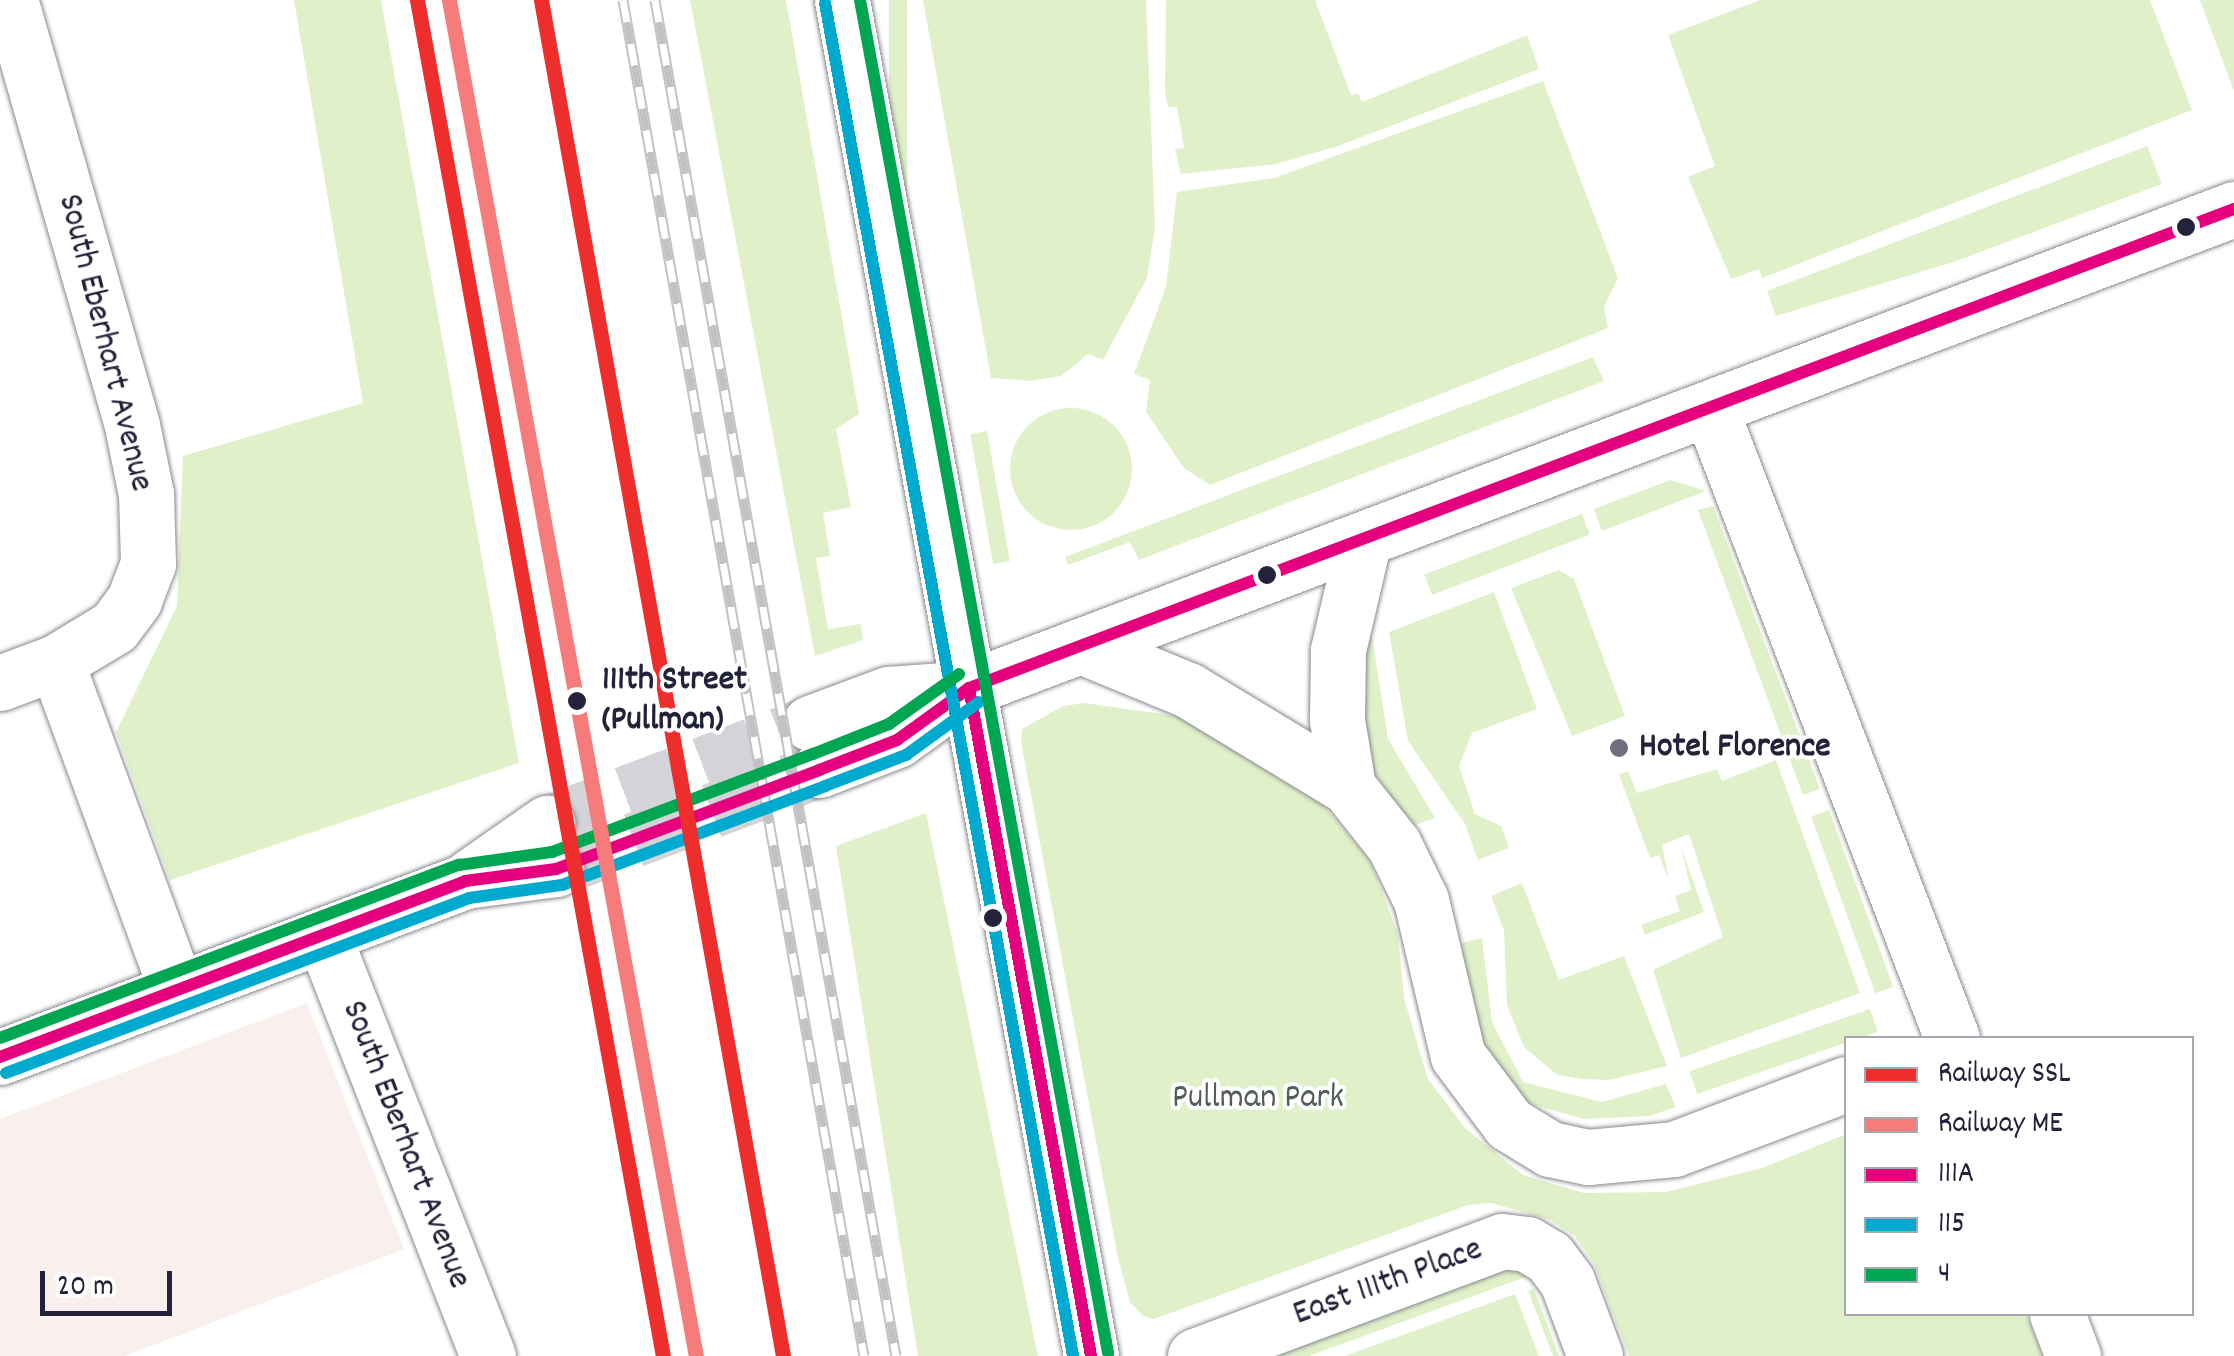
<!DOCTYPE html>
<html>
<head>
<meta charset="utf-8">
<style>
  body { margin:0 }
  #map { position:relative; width:2234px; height:1356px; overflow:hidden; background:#fff; font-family:Dekko,sans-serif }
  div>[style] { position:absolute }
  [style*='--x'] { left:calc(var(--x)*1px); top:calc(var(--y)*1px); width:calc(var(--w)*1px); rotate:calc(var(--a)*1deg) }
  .built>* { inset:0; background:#f9f0ed }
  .green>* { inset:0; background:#e0f1c9; transform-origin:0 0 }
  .round { border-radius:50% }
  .major-tunnel>* { height:55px; margin-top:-27.5px; transform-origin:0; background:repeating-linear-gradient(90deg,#d3d3d8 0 55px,transparent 0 83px) }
  .roads { filter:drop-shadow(0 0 2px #8a8a8f) drop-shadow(0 0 2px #8a8a8f) }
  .minor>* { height:55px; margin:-27.5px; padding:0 27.5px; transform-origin:27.5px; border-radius:27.5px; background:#fff }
  .major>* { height:55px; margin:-27.5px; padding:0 27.5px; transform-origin:27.5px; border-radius:27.5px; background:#fff }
  .rail>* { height:11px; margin-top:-5.5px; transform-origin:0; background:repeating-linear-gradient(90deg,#fff 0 22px,#c2c2c4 0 44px); box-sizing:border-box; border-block:2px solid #c2c2c4 }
  .bus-1>* { height:12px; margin:-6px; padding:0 6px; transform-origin:6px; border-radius:6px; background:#e5007d }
  .bus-2>* { height:12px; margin:-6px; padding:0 6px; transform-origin:6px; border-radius:6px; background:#00a9ce }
  .bus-3>* { height:12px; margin:-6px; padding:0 6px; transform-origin:6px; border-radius:6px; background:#00a651 }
  .rail-1>* { height:15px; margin:-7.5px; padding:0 7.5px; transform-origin:7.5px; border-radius:7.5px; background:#ee2e2d }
  .rail-2>* { height:15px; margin:-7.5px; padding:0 7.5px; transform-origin:7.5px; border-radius:7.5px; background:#f67b7b }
  .dots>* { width:28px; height:28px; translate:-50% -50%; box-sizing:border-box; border:5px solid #fff; border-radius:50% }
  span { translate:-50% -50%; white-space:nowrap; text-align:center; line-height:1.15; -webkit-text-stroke:8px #fff; paint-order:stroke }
  .street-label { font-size:35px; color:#22223b }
  .stop-label { font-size:35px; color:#22223b; font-weight:700 }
  .left { translate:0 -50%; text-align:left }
  .poi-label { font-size:35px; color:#22223b; font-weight:700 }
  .park-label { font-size:35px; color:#545d58 }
  .legend { position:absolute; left:1844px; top:1036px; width:350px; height:280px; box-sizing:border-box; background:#fff; border:2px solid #a7a7b1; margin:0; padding:12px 18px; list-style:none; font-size:30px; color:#22223b }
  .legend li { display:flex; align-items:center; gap:20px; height:50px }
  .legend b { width:50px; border:2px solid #a7a7b1 }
  .scale { position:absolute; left:40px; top:1271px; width:132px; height:45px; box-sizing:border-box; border:5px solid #22223b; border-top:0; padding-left:12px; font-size:30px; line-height:35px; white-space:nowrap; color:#22223b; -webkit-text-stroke:8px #fff; paint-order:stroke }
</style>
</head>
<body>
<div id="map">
  <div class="built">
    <i style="clip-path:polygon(307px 1003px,404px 1249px,125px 1356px,0 1356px,0 1119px)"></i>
  </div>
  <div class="green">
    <i style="clip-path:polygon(294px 0,381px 0,519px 763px,170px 880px,116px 732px,177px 606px,183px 456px,363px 403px)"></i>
    <i style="clip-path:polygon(690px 0,786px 0,859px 414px,836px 429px,851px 507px,823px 513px,830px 556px,816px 558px,828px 629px,861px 624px,863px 640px,815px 656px)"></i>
    <i style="left:889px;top:0;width:18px;height:419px"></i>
    <i style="clip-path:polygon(923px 0,1146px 0,1155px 227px,1147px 278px,1103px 360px,1088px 354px,1061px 376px,1030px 381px,991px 378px)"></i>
    <i style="clip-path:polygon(1166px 0,1315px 0,1351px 95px,1358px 94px,1362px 102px,1527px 35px,1539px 69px,1338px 146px,1276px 164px,1181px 174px,1175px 149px,1184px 148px,1177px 107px,1168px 107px,1165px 91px)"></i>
    <i style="clip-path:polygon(1760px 0,2150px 0,2192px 110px,1762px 278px,1759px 269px,1731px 279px,1688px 177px,1715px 166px,1668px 35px)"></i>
    <i style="clip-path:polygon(2200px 0,2234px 0,2234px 91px)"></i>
    <i style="clip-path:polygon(1543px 81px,1618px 278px,1604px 307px,1608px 328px,1210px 485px,1184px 468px,1146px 412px,1150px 380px,1134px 374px,1166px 287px,1177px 192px,1274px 178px)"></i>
    <i style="clip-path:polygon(2147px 146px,2162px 184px,1956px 261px,1776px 316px,1767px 291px)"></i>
    <i style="clip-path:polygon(1593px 357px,1604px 381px,1139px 560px,1130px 542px,1068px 565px,1065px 557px)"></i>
    <i class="round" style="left:1010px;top:408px;width:122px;height:122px"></i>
    <i style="left:987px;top:431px;width:132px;height:17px;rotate:80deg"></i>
    <i style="clip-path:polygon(1670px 480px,1706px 491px,1602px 531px,1594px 509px)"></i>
    <i style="clip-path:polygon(1713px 506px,1820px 789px,1803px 795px,1698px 510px)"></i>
    <i style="left:1582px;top:514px;width:22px;height:169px;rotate:69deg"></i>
    <i style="clip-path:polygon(1559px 570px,1574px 579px,1625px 716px,1572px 736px,1511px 588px)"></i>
    <i style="clip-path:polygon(1494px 592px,1537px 709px,1472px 733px,1459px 766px,1475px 814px,1501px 826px,1509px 848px,1478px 860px,1465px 824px,1408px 741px,1389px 632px)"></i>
    <i style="clip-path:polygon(1372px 636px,1388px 739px,1435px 818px,1406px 828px,1365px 761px,1358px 641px)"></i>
    <i style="clip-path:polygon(1084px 703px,1184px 717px,1309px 788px,1368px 858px,1378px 880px,1398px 935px,1404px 998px,1428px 1079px,1465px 1128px,1523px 1175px,1584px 1193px,1666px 1192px,1762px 1168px,1846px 1134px,1846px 1314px,2026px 1314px,2043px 1356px,1629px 1356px,1594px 1264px,1575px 1236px,1550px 1220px,1491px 1203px,1468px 1205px,1154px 1319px,1143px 1316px,1130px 1302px,1118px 1258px,1021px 742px,1022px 729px,1063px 706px)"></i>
    <i style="clip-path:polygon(1776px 760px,1860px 993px,1681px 1058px,1653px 970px,1723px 937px,1689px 834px,1662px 845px,1669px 880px,1659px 855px,1650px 858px,1619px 775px,1628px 771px,1637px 793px,1717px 769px,1722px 781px)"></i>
    <i style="left:1829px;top:810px;width:188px;height:19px;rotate:70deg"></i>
    <i style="clip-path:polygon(926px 813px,1038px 1356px,918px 1356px,836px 846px)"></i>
    <i style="clip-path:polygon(1681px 847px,1704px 912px,1645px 935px,1641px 925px,1680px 911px,1675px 896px,1691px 890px)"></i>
    <i style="clip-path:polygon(1522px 883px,1559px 980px,1624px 956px,1667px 1066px,1609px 1080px,1582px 1079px,1557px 1075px,1524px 1047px,1507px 1005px,1504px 930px,1491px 896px)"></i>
    <i style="clip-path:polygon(1482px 938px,1492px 1022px,1523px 1082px,1602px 1102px,1666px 1084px,1676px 1107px,1649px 1116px,1584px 1119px,1524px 1102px,1479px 1057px,1453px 945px)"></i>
    <i style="left:1870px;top:1009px;width:24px;height:191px;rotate:71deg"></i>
    <i style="clip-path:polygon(1506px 1265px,1531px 1275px,1309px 1356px,1271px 1356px)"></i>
    <i style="clip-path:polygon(1533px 1289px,1534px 1289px,1559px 1356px,1553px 1356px,1528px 1291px)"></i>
    <i style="clip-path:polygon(1515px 1294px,1539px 1356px,1345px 1356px)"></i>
  </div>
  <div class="major-tunnel">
    <i style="--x:547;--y:823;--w:281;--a:-20.8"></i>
    <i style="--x:556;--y:869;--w:281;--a:-20.6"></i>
  </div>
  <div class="roads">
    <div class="minor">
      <i style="--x:842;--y:0;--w:1379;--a:79.59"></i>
      <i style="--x:1710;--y:408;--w:675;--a:68.99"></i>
      <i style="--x:1081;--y:646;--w:116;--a:22.4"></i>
      <i style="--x:1188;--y:690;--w:187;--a:31.2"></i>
      <i style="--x:1348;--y:787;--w:74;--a:51.6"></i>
      <i style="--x:1394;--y:845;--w:61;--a:63.9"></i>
      <i style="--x:1421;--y:900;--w:160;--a:76.7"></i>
      <i style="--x:1458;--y:1056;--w:85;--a:53.1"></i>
      <i style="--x:1509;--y:1124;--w:48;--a:31.4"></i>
      <i style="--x:1550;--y:1149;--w:39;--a:12"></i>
      <i style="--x:1588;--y:1157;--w:86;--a:-5.3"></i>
      <i style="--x:1674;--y:1149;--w:184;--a:-20.7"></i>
      <i style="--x:56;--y:662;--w:350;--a:69.8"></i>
      <i style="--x:0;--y:683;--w:60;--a:-20.6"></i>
      <i style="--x:56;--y:662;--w:68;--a:-31.1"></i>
      <i style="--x:114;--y:627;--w:34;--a:-53"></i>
      <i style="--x:134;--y:600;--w:39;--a:-69"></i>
      <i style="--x:148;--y:564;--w:70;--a:-91.6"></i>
      <i style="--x:146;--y:494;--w:70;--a:-101.5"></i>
      <i style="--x:132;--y:425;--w:442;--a:-106"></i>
      <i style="--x:1348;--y:787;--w:68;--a:-99.3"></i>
      <i style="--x:1337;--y:720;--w:70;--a:-89.2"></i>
      <i style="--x:1338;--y:650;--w:114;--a:-76.8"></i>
      <i style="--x:323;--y:935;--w:452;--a:68.6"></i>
      <i style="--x:2057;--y:1314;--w:45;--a:69.1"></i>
      <i style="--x:1195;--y:1356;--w:328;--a:-20.5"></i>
      <i style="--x:1502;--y:1241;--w:25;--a:7"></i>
      <i style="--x:1527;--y:1244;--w:26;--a:31"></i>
      <i style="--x:1549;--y:1257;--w:30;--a:53"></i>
      <i style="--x:1567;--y:1281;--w:80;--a:69.5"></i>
    </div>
    <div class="major">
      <i style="--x:810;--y:723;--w:83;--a:-20.4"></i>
      <i style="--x:888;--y:694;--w:81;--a:-4.2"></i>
      <i style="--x:819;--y:770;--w:84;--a:-21"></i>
      <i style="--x:897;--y:740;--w:89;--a:-35.8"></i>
      <i style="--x:969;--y:688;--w:1353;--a:-20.74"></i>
      <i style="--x:471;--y:876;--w:93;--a:-34.9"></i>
      <i style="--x:0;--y:1057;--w:497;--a:-20.7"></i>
      <i style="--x:465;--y:881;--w:92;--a:-7.5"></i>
    </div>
  </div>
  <div class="rail">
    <i style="--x:623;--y:0;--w:1377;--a:79.92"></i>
    <i style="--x:655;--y:0;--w:1377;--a:79.92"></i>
  </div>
  <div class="bus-1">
    <i style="--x:969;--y:688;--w:679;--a:79.65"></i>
    <i style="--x:0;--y:1057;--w:497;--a:-20.7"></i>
    <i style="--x:465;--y:881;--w:92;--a:-7.5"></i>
    <i style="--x:556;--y:869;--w:281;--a:-20.6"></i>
    <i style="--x:819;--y:770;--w:84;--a:-21"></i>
    <i style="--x:897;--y:740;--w:89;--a:-35.8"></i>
    <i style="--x:969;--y:688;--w:1353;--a:-20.74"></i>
  </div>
  <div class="bus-2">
    <i style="--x:825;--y:3;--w:1376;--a:79.61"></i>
    <i style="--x:6;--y:1073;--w:495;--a:-20.7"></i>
    <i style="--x:469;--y:898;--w:94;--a:-8"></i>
    <i style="--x:562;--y:885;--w:281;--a:-20.6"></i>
    <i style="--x:825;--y:786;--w:87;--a:-20.9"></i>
    <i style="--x:906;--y:755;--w:90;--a:-36"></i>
  </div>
  <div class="bus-3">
    <i style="--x:860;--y:0;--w:1376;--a:79.61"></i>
    <i style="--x:0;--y:1038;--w:491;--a:-20.7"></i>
    <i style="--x:459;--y:865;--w:94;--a:-8"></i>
    <i style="--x:552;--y:852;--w:279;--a:-20.6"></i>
    <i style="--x:813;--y:754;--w:82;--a:-21.5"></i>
    <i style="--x:889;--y:724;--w:86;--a:-35.5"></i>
  </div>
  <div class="rail-1">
    <i style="--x:417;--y:0;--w:1378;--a:79.72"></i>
    <i style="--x:541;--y:0;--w:1377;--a:79.88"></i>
  </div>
  <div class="rail-2">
    <i style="--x:449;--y:0;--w:1378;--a:79.68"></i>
  </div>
  <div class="dots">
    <i style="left:2186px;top:227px;background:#22223b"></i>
    <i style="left:1267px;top:575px;background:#22223b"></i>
    <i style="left:577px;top:701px;background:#22223b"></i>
    <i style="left:1619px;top:748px;background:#6f6f80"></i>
    <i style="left:993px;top:918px;background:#22223b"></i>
  </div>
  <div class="street-label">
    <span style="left:104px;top:343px;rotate:76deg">South Eberhart Avenue</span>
    <span style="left:405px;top:1145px;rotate:69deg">South Eberhart Avenue</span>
    <span style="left:1388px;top:1283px;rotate:-20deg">East 111th Place</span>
  </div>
  <div class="stop-label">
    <span class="left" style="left:602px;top:701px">111th Street<br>(Pullman)</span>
  </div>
  <div class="poi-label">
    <span class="left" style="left:1639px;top:748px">Hotel Florence</span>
  </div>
  <div class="park-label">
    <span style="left:1258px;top:1099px">Pullman Park</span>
  </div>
  <ul class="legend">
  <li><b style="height:12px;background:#ee2e2d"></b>Railway SSL</li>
  <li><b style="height:12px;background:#f67b7b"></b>Railway ME</li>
  <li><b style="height:12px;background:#e5007d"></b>111A</li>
  <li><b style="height:12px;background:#00a9ce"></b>115</li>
  <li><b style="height:12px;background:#00a651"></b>4</li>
  </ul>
  <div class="scale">20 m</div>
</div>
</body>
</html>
